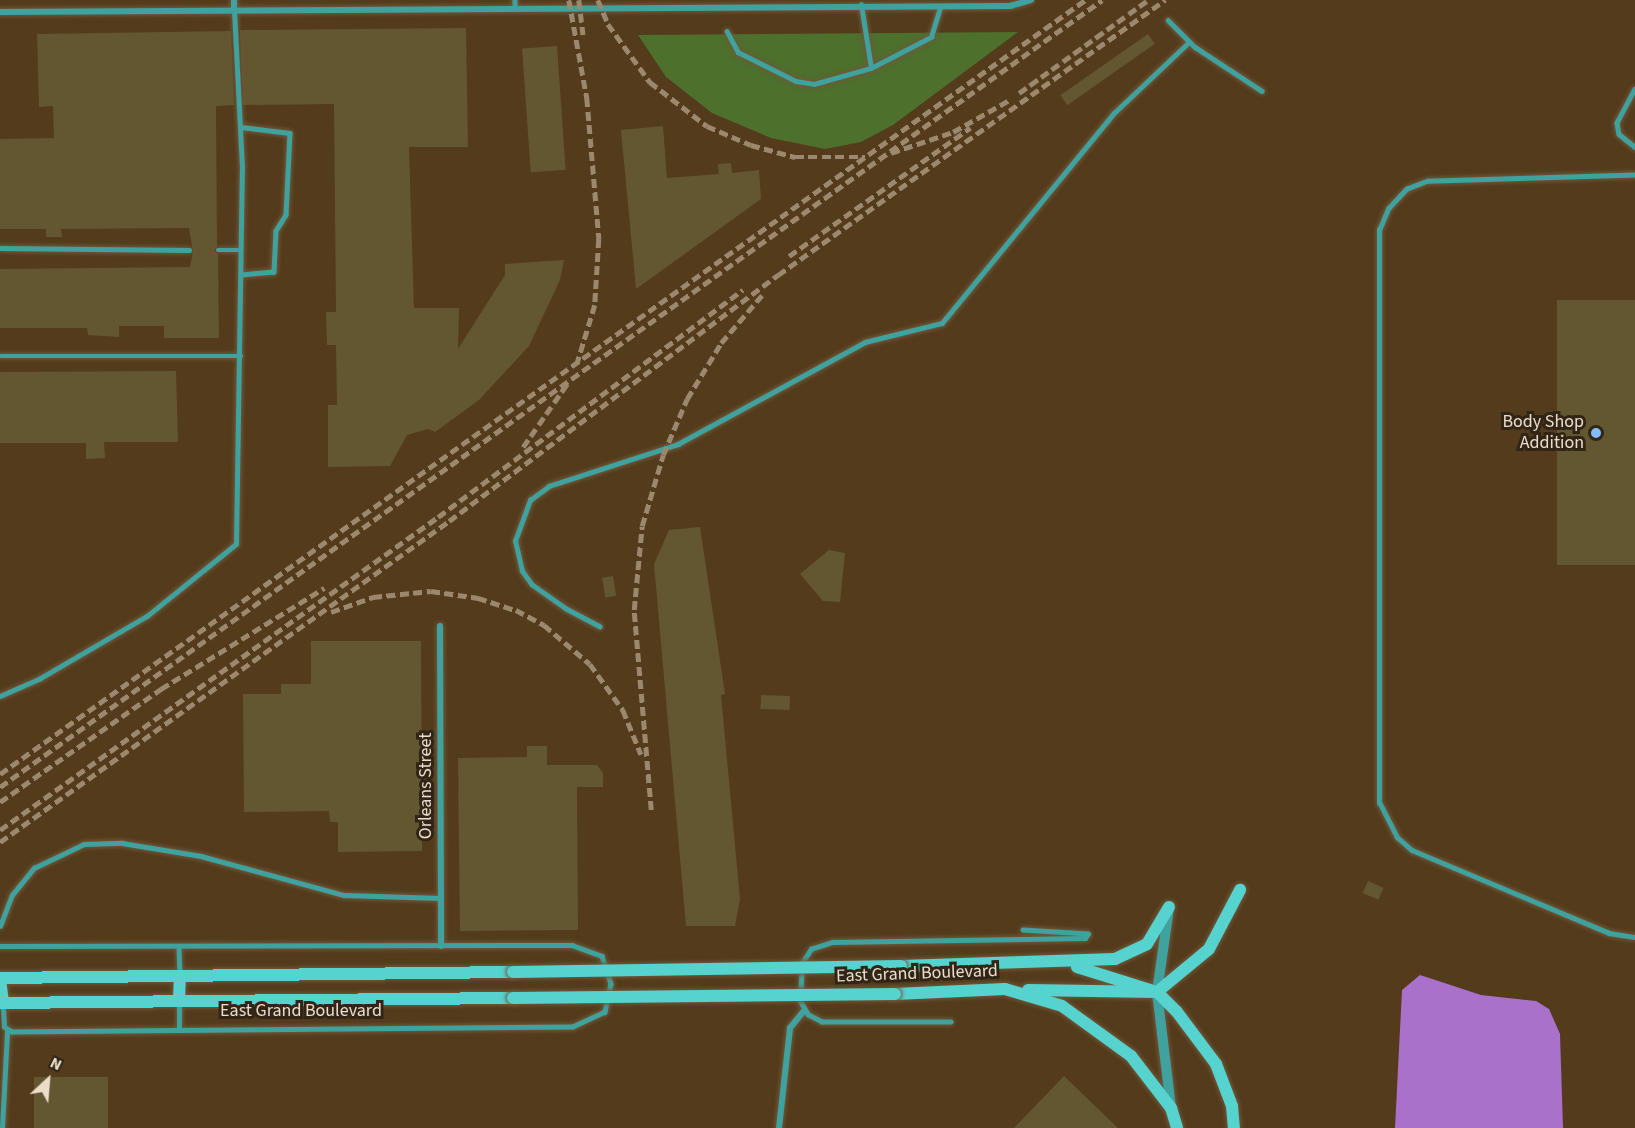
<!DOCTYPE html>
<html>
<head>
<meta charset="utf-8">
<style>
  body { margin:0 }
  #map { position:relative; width:1635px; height:1128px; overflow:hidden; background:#533b1b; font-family:"Source Sans 3",sans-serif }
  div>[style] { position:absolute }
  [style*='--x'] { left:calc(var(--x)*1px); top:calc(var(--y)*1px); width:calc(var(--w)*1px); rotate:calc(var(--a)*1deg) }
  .green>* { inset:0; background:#4d702d }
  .water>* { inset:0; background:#aa71cb }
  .building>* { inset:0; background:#635731; transform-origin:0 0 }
  .roads { filter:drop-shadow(0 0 2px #6f583b) drop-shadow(0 0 2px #6f583b) }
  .service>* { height:4.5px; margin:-2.25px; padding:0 2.25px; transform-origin:2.25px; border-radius:2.25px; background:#3fa29e }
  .minor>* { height:6px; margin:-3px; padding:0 3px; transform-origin:3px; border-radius:3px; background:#3fa29e }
  .tertiary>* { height:10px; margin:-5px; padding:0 5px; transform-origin:5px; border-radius:5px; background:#3fa29e }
  .secondary>* { height:12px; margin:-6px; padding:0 6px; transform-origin:6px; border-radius:6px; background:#56d3cf }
  .rail>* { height:4.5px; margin-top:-2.25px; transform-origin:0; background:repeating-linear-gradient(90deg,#9c886f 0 9px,transparent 0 13.5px) }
  .bridges { filter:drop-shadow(0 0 2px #6f583b) drop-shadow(0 0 2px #6f583b) }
  .secondary-bridge>* { height:12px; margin:-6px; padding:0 6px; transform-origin:6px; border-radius:6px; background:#56d3cf }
  .dots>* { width:16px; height:16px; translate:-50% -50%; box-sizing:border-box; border:3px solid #302517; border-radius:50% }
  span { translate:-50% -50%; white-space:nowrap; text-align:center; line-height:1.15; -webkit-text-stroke:6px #302517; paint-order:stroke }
  .poi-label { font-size:18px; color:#ecddcb }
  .right { translate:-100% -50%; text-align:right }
  .street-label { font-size:18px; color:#ecddcb }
  .north { position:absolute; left:18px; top:1050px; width:60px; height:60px; -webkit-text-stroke:4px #302517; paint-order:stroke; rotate:26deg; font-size:16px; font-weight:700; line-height:24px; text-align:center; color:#ecddcb }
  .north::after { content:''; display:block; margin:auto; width:21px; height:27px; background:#ecddcb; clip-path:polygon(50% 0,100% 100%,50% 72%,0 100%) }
</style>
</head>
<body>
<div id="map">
  <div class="green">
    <i style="clip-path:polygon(1018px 32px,893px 125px,861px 142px,825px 149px,771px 138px,712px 113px,666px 77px,638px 35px)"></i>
  </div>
  <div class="water">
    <i style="clip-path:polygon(1420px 975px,1481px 995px,1536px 1001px,1549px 1009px,1560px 1034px,1563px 1128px,1395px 1128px,1402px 990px)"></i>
  </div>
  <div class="building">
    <i style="clip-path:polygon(466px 28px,468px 147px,409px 147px,414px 308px,459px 308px,458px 349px,505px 275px,505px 264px,564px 260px,560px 280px,529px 346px,479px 400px,435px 432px,428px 429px,407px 435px,390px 466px,328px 467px,328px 405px,337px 405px,336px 345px,327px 345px,326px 312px,336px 312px,334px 104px,243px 105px,240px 30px)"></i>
    <i style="clip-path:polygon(231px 31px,234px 105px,216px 106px,217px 246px,214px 251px,218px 254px,219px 338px,164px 338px,164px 326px,119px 326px,119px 337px,88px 335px,87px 328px,0 328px,0 269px,190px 267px,193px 251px,189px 228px,61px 229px,62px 237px,46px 237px,46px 229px,0 229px,0 139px,54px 138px,53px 106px,39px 107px,37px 34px)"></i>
    <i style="left:1148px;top:34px;width:12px;height:107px;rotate:55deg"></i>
    <i style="left:557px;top:46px;width:124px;height:35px;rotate:86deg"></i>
    <i style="clip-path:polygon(663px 126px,667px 178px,719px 174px,718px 164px,731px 163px,732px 173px,759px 170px,761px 199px,636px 289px,621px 130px)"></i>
    <i style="left:1635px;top:300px;width:265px;height:78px;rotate:90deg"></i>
    <i style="clip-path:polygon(176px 371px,178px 442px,104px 442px,105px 458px,86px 459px,86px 443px,0 443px,0 372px)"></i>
    <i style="clip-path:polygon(700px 527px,725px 694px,721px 695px,740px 899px,735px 926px,686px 926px,654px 564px,669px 530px)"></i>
    <i style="clip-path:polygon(829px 550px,845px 553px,840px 602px,823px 601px,800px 574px)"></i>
    <i style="left:613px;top:576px;width:20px;height:11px;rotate:81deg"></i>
    <i style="clip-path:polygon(311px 641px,421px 641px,422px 851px,338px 852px,338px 822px,330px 822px,329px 811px,244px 812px,243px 694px,281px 694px,281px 684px,311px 684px)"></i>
    <i style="left:761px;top:695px;width:29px;height:14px;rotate:2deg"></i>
    <i style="clip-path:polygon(527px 746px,547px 746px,547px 765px,597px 765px,603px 773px,603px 787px,577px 787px,578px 930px,460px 931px,458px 758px,527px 757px)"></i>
    <i style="left:1368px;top:881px;width:17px;height:13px;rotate:24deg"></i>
    <i style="clip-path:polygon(1064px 1076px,1118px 1128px,1014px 1128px)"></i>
    <i style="left:34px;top:1077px;width:74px;height:51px"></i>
  </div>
  <div class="roads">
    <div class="service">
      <i style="--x:515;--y:0;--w:6;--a:90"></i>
      <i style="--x:1168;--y:20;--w:38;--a:45"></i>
      <i style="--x:1195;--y:47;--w:80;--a:33.3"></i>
      <i style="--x:727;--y:31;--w:24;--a:62"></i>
      <i style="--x:738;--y:52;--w:65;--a:26.6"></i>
      <i style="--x:796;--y:81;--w:18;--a:9"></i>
      <i style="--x:814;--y:84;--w:59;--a:-15.7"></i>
      <i style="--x:871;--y:68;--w:64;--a:-99"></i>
      <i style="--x:871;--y:68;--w:68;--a:-27.3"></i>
      <i style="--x:931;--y:37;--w:31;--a:-73"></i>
      <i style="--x:1635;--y:89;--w:38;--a:118"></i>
      <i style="--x:1617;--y:123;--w:11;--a:80"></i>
      <i style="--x:1619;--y:134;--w:21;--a:39"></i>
      <i style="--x:241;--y:127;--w:49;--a:7"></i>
      <i style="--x:290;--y:133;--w:82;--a:92.8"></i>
      <i style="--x:286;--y:215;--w:19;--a:122"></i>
      <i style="--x:276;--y:231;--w:41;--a:92.8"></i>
      <i style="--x:274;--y:272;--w:33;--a:175"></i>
      <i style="--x:1635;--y:175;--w:207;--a:178.3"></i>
      <i style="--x:1428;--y:181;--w:22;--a:159"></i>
      <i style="--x:1407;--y:189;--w:26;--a:133"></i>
      <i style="--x:1389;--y:208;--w:23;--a:113"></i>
      <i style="--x:1380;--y:229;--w:574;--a:90"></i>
      <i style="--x:1380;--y:803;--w:38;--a:63"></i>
      <i style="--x:1397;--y:837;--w:20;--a:41"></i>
      <i style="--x:1412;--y:850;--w:214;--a:22.8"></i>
      <i style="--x:1609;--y:933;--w:26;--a:9"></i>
      <i style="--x:0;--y:248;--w:189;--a:0.6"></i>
      <i style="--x:218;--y:250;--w:23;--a:0"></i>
      <i style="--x:0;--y:356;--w:241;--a:0"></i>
      <i style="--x:600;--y:627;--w:38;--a:-152"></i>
      <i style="--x:566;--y:609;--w:42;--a:-144.8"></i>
      <i style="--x:532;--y:585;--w:17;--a:-126"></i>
      <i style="--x:522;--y:571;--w:31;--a:-103"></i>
      <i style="--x:515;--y:541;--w:44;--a:-69.9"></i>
      <i style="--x:530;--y:500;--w:24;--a:-36"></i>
      <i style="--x:549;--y:486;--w:136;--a:-18"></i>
      <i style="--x:678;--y:444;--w:213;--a:-28.6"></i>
      <i style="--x:865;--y:342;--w:79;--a:-13.9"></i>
      <i style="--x:942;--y:323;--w:271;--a:-50.7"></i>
      <i style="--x:1114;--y:113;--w:103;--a:-43.4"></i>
      <i style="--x:0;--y:696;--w:43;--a:-23.6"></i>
      <i style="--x:39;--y:679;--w:125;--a:-30.3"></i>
      <i style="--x:147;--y:616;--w:114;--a:-39"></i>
      <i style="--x:236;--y:544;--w:376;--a:-89.1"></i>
      <i style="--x:242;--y:168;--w:158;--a:-92.9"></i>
      <i style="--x:0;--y:926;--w:33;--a:-69"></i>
      <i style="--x:12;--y:895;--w:35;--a:-51"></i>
      <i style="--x:34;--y:868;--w:55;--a:-25.6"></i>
      <i style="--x:84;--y:844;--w:38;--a:-2"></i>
      <i style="--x:122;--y:843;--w:80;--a:9.3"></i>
      <i style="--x:201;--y:856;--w:148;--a:15.3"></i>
      <i style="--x:344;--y:895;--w:97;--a:1.8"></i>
      <i style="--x:0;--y:946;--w:572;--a:-0.1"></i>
      <i style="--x:572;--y:945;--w:32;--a:20"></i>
      <i style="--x:602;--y:956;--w:29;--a:72"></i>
      <i style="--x:611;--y:984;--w:29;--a:102"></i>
      <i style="--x:605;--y:1012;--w:35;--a:155"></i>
      <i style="--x:573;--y:1027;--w:561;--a:179.49"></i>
      <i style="--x:12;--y:1032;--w:9;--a:-148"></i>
      <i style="--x:4;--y:1027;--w:22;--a:-93"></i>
      <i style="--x:179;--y:947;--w:29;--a:88"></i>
      <i style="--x:951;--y:1022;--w:129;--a:180"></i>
      <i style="--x:822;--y:1022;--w:16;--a:-153"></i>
      <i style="--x:808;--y:1015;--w:16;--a:-120"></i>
      <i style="--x:800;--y:1001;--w:38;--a:-87"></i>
      <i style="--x:802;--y:963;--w:17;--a:-57"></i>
      <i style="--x:811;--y:949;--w:23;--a:-18"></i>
      <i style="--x:833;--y:942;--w:252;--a:-0.9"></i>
      <i style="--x:1085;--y:938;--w:5;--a:-53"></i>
      <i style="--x:1088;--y:934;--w:65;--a:-176.5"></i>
      <i style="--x:179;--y:1030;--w:28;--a:-90"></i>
      <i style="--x:2;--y:1128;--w:97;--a:-87"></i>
    </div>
    <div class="minor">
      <i style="--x:234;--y:0;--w:10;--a:90"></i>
      <i style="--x:0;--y:12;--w:1010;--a:-0.34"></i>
      <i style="--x:1010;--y:6;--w:22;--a:-16"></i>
      <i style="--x:440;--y:626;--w:320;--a:89.8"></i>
      <i style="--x:779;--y:1128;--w:101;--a:-83.7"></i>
      <i style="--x:790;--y:1028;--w:22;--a:-51"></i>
    </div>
    <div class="tertiary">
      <i style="--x:1169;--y:908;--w:85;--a:98.1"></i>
      <i style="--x:1157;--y:992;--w:117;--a:83.1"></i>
    </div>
    <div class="secondary">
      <i style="--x:901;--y:966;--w:214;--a:-1.9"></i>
      <i style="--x:1115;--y:959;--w:35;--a:-25"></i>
      <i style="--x:1147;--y:944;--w:43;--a:-59.3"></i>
      <i style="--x:1077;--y:967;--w:84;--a:17.4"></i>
      <i style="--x:1157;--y:992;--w:28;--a:45"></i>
      <i style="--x:1177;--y:1012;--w:65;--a:53.1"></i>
      <i style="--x:1216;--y:1064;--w:45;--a:69.1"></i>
      <i style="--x:1232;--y:1106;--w:22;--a:85"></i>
      <i style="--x:1028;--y:990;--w:129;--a:0.9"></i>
      <i style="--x:1157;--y:992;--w:67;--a:-39.6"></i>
      <i style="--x:1209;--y:949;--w:67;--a:-62.3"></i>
      <i style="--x:895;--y:994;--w:110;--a:-2.6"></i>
      <i style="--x:1005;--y:989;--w:59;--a:16.6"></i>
      <i style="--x:1062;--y:1006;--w:85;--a:35.9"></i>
      <i style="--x:1131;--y:1056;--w:66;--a:52.4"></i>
      <i style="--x:1171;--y:1108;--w:21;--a:73"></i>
      <i style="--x:179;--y:1001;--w:25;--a:-88"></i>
      <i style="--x:0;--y:1003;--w:513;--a:-0.56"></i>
      <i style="--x:3;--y:1003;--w:25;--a:-97"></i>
      <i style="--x:0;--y:978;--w:513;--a:-0.67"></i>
    </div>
  </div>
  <div class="rail">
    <i style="--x:569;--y:0;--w:100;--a:79.6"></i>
    <i style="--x:587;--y:98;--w:142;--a:85.1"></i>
    <i style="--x:599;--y:239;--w:66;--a:93.5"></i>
    <i style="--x:595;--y:305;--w:59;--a:106.9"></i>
    <i style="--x:579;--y:0;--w:35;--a:83"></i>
    <i style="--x:598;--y:0;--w:26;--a:67"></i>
    <i style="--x:608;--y:24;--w:72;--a:54.1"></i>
    <i style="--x:650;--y:82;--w:72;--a:37.7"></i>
    <i style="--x:707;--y:126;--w:48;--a:23.4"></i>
    <i style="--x:751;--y:145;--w:46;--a:15.3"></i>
    <i style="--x:795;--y:157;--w:70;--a:0"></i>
    <i style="--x:1019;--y:93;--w:159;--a:-35.8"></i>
    <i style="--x:891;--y:153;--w:65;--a:-18.7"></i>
    <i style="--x:953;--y:132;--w:67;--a:-29.6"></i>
    <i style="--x:789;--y:256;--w:222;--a:-35.3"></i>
    <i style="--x:523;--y:447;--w:80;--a:-55.1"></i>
    <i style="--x:331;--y:612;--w:45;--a:-19.7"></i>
    <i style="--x:373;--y:597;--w:58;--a:-5.9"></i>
    <i style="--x:431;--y:591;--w:48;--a:8.5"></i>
    <i style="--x:478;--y:598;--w:40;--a:18"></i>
    <i style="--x:516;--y:610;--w:32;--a:28"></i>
    <i style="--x:544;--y:625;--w:60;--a:40.3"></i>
    <i style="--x:590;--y:664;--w:57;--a:54.3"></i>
    <i style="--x:623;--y:710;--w:48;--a:67.8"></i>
    <i style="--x:0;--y:774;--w:1333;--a:-35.5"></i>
    <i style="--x:0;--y:787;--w:1354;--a:-35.53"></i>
    <i style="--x:0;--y:802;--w:197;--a:-35.1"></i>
    <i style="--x:161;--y:689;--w:192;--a:-31.8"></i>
    <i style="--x:651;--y:810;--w:201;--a:-94.9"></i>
    <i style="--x:634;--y:610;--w:84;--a:-84.6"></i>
    <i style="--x:642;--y:526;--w:74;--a:-73.5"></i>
    <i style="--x:663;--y:455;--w:61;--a:-66.8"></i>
    <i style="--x:687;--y:399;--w:66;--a:-58.7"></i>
    <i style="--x:721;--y:343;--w:63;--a:-49.5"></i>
    <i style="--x:0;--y:830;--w:538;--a:-35.55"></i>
    <i style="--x:438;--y:517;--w:380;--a:-36.7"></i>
    <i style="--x:0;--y:842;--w:552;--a:-35.56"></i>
    <i style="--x:449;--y:521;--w:411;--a:-36.8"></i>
    <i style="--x:778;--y:275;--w:475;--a:-35.4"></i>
  </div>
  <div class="bridges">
    <div class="secondary-bridge">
      <i style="--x:513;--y:972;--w:388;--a:-0.9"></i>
      <i style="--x:513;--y:998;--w:382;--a:-0.6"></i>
    </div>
  </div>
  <div class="dots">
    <i style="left:1596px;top:433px;background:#84bcfb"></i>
  </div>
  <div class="poi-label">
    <span class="right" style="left:1584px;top:433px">Body Shop<br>Addition</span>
  </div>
  <div class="street-label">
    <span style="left:426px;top:786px;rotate:-90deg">Orleans Street</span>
    <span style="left:917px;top:974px;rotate:-2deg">East Grand Boulevard</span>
    <span style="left:301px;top:1011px">East Grand Boulevard</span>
  </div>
  <div class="north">N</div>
</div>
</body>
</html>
